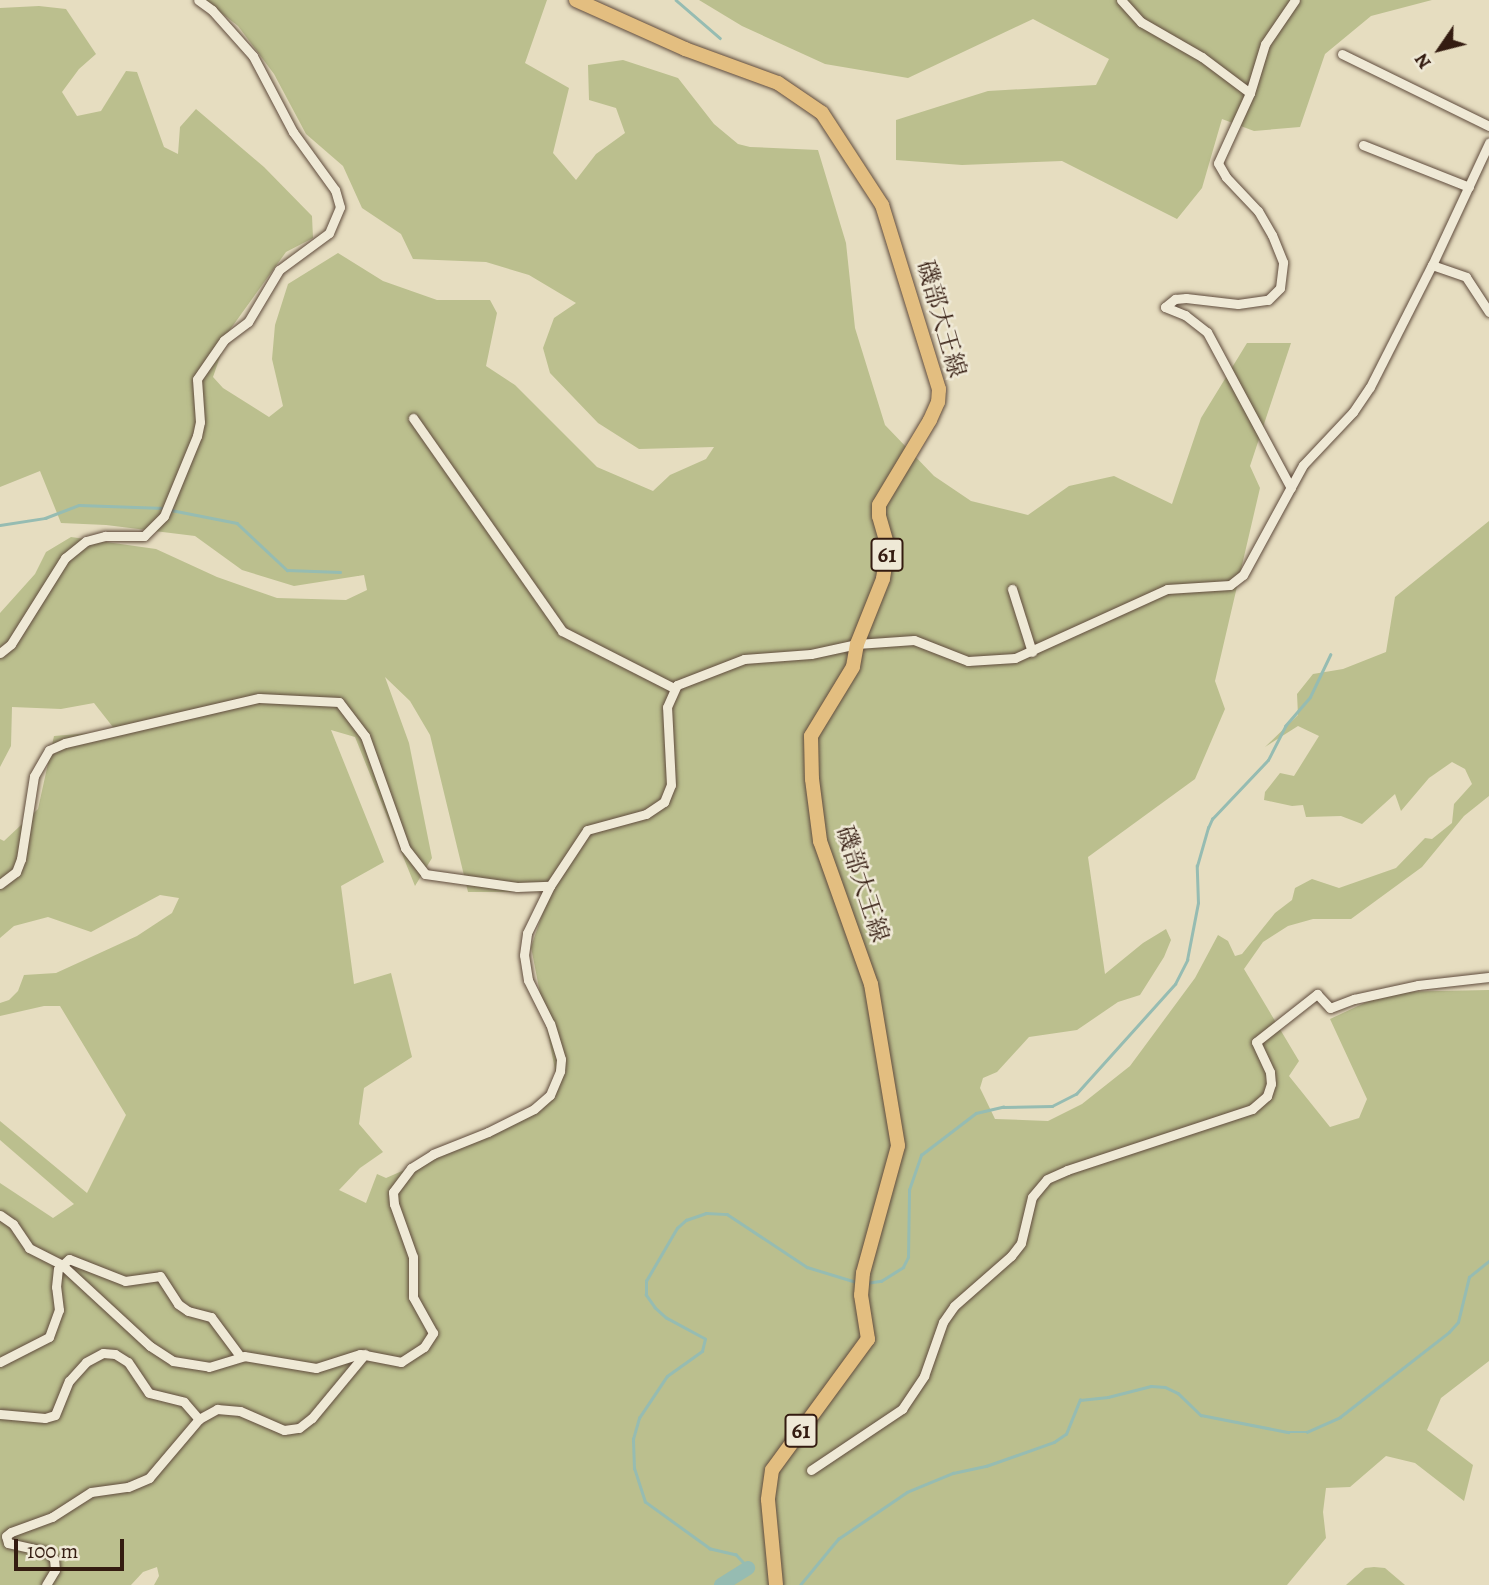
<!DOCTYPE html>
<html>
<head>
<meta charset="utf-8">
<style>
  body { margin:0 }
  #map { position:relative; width:1489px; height:1585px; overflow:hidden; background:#e6ddc0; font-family:Alegreya,"Noto Serif JP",serif }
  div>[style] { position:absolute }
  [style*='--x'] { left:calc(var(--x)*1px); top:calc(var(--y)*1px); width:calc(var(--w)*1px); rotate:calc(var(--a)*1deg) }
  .green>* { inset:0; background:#bbbf8e }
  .stream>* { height:2.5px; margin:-1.25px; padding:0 1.25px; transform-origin:1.25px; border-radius:1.25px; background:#96bcb2 }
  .river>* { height:14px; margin:-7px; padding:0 7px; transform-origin:7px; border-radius:7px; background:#96bcb2 }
  .roads { filter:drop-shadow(0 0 2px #604c3d) drop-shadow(0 0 2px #604c3d) }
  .street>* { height:9px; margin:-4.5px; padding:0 4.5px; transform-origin:4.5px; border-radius:4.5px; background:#efe9d6 }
  .primary>* { height:14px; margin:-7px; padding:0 7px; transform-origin:7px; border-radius:7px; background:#e3be80 }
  span { translate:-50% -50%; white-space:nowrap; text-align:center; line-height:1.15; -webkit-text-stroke:5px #efe9d6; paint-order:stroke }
  .shield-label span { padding:2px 5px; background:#efe9d6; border:2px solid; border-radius:5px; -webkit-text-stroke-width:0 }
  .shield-label { font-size:23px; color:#341c11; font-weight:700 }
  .street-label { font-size:24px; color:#341c11 }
  .north { position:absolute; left:1405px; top:14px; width:70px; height:70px; -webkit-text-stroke:5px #efe9d6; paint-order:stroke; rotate:235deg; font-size:19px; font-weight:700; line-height:28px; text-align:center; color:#341c11 }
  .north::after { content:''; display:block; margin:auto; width:24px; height:32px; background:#341c11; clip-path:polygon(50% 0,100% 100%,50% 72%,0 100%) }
  .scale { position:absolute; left:14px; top:1539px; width:110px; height:32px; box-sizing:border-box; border:4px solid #341c11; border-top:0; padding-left:9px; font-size:21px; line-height:24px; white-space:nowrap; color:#341c11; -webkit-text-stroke:5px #efe9d6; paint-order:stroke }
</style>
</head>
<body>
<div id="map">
  <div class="green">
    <i style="clip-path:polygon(evenodd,205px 0,547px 0,525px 63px,569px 88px,553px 153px,576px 180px,596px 154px,625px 133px,616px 108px,589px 100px,588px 65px,623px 60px,678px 78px,714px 124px,738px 144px,750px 147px,818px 150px,846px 243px,855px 328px,885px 425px,934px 476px,971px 501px,1028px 515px,1069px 486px,1114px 476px,1172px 504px,1201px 418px,1247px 343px,1291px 343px,1250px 466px,1260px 488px,1215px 681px,1225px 709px,1195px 779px,1088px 857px,1105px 974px,1143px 943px,1166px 929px,1171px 940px,1164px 957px,1140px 995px,1118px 1002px,1077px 1030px,1029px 1037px,997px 1072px,983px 1078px,980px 1088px,995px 1119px,1048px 1121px,1082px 1104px,1130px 1066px,1195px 978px,1218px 935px,1228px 941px,1235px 956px,1242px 954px,1275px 913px,1292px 900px,1295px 888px,1312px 879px,1339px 888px,1396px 868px,1425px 838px,1432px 839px,1452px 823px,1454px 804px,1472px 784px,1465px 769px,1452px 762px,1429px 778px,1401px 811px,1395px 794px,1362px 824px,1341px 816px,1306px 817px,1303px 805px,1292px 806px,1264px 800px,1265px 792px,1280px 773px,1294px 776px,1319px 736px,1298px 726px,1265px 747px,1298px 715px,1297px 694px,1313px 674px,1343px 669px,1386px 652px,1395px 597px,1489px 521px,1489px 796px,1464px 816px,1422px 867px,1351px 919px,1313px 919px,1288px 926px,1263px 942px,1244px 969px,1299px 1061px,1289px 1076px,1330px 1127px,1359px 1118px,1367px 1099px,1330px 1019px,1388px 992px,1489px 990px,1489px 1361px,1441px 1398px,1427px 1430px,1473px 1465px,1464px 1501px,1415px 1463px,1386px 1456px,1350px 1487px,1326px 1488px,1323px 1512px,1326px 1538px,1287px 1585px,154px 1585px,159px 1576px,157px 1567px,143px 1572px,131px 1585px,0 1585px,0 1183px,53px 1218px,74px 1204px,0 1140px,0 1121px,87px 1193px,126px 1115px,60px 1006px,44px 1006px,0 1016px,0 1003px,9px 1000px,18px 991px,24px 975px,56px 973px,137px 936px,172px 913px,179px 898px,160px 895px,91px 932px,48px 917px,14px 926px,0 938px,0 839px,4px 841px,38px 809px,54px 736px,116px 731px,94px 703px,61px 709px,12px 707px,11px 746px,0 767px,0 613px,35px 574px,46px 552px,71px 537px,156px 549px,217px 577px,277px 598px,346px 600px,367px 590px,364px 575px,294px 586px,242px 570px,195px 536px,106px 525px,61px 523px,40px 471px,0 487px,0 8px,39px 6px,66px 9px,96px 54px,79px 69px,62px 92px,77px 116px,101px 111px,126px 71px,137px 72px,164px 147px,178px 154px,180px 127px,196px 109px,264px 167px,312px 216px,313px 238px,286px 252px,229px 331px,213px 377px,223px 388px,269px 417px,283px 406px,272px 359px,275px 325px,288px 284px,338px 253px,383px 281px,437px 300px,490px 300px,497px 313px,486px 366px,515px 385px,597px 467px,653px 491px,670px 475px,706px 459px,714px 447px,639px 449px,598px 423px,550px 373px,543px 348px,554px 318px,576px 303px,529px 275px,486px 262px,413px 259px,401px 234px,362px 208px,343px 166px,306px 134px,274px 74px,238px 26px,205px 0,385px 677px,410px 701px,430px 735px,468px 892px,550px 892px,531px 947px,557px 1080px,542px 1110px,386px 1178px,377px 1174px,366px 1203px,339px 1190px,360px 1168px,383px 1152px,359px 1124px,364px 1088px,412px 1057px,391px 973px,354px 984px,341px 886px,384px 862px,331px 730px,355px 737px,415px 886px,432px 858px,409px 743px,385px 677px)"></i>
    <i style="clip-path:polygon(699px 0,1432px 0,1371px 16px,1325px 54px,1300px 127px,1254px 131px,1222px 119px,1202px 188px,1177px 219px,1062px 161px,962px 165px,896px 160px,896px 120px,988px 91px,1096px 85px,1109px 59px,1033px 19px,908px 78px,825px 64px,742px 26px)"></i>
    <i style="clip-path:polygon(1374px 1567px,1385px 1568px,1405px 1585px,1346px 1585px,1365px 1568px)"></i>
  </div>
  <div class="stream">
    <i style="--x:676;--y:0;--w:58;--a:40.8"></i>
    <i style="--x:171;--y:510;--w:67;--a:11.1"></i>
    <i style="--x:237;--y:523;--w:69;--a:43.2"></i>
    <i style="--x:287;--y:570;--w:53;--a:2.2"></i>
    <i style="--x:0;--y:525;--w:46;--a:-8.8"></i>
    <i style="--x:45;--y:518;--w:36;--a:-21"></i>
    <i style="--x:79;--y:505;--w:85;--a:2"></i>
    <i style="--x:866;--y:1283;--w:15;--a:-8"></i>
    <i style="--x:881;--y:1281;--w:26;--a:-32"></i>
    <i style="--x:903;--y:1267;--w:11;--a:-63"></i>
    <i style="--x:908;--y:1257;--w:67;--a:-89.1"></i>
    <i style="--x:909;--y:1190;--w:37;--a:-71"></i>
    <i style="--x:921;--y:1155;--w:69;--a:-37.4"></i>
    <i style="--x:976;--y:1113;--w:28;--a:-13"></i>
    <i style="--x:1003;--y:1107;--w:49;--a:-1.2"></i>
    <i style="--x:1052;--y:1106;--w:27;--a:-27"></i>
    <i style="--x:1076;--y:1094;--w:148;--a:-48"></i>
    <i style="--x:1175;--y:984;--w:27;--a:-63"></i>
    <i style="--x:1187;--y:960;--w:58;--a:-79.1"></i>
    <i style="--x:1198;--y:903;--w:37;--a:-92"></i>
    <i style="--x:1197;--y:866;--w:40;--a:-74"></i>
    <i style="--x:1208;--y:828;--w:10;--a:-66"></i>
    <i style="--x:1212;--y:819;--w:81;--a:-46.5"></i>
    <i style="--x:1268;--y:760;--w:38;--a:-63"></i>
    <i style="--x:1285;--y:726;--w:38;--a:-49"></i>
    <i style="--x:1310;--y:697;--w:47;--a:-64.5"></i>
    <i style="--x:748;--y:1568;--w:18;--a:-133"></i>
    <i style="--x:736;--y:1555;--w:27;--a:-167"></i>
    <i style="--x:710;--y:1549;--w:80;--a:-144.1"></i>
    <i style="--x:645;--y:1502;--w:35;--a:-108"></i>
    <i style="--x:634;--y:1469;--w:30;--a:-92"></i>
    <i style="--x:633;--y:1439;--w:22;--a:-74"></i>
    <i style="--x:639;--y:1418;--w:50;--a:-56.3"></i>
    <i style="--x:667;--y:1376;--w:43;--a:-35.5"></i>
    <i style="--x:702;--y:1351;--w:12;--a:-76"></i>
    <i style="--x:705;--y:1339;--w:44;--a:-151.7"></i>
    <i style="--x:666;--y:1318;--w:15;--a:-138"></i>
    <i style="--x:655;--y:1308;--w:16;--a:-125"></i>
    <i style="--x:646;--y:1295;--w:14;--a:-90"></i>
    <i style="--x:646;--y:1281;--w:61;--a:-59.7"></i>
    <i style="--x:677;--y:1228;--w:12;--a:-42"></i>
    <i style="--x:686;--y:1220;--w:21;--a:-19"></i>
    <i style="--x:706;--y:1213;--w:21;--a:3"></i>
    <i style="--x:727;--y:1214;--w:96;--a:33.5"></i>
    <i style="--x:807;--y:1267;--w:51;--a:17"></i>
    <i style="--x:800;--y:1585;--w:60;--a:-50.4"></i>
    <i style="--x:838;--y:1539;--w:83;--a:-34.3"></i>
    <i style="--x:907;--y:1492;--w:50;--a:-22.4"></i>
    <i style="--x:953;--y:1473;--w:34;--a:-12"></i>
    <i style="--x:986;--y:1466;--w:72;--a:-19.4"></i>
    <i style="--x:1054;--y:1442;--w:14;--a:-34"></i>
    <i style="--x:1066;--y:1434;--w:37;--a:-68"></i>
    <i style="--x:1080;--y:1400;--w:28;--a:-6"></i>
    <i style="--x:1108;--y:1397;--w:44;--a:-14.3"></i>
    <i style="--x:1151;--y:1386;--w:14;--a:4"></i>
    <i style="--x:1165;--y:1387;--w:14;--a:25"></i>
    <i style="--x:1178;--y:1393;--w:32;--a:44"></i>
    <i style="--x:1201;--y:1415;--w:89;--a:11.1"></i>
    <i style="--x:1288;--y:1432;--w:19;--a:0"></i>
    <i style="--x:1307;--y:1432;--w:36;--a:-24"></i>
    <i style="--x:1340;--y:1417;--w:138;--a:-37.9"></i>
    <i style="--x:1449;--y:1332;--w:13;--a:-48"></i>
    <i style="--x:1458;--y:1322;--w:46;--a:-76.3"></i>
    <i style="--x:1469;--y:1277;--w:26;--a:-39"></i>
  </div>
  <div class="river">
    <i style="--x:721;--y:1585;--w:32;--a:-32"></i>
  </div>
  <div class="roads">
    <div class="street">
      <i style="--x:1121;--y:0;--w:30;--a:48"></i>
      <i style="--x:1141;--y:22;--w:70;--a:29.8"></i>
      <i style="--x:1202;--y:57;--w:60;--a:36.9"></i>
      <i style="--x:1342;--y:54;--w:164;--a:26.1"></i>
      <i style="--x:1363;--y:145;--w:114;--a:21.6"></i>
      <i style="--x:1432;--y:265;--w:36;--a:19"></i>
      <i style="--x:1466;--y:277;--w:42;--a:56.7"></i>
      <i style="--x:1165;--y:307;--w:13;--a:-39"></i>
      <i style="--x:1175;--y:299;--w:11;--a:-5"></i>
      <i style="--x:1186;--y:298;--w:52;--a:6.6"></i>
      <i style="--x:1238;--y:304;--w:30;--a:-8"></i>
      <i style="--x:1268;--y:300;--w:17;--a:-45"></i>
      <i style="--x:1280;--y:288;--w:26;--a:-83"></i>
      <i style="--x:1283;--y:262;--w:29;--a:-112"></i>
      <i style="--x:1272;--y:235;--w:28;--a:-120"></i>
      <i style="--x:1258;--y:211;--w:47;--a:-133.3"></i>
      <i style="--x:1226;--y:177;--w:16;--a:-120"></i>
      <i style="--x:1218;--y:163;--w:77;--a:-65.4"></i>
      <i style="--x:1250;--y:93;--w:51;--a:-73"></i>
      <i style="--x:1265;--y:44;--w:53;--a:-55.7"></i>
      <i style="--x:1165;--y:307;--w:22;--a:22"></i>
      <i style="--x:1185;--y:315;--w:28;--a:38"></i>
      <i style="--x:1207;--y:332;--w:177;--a:61.7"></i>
      <i style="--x:413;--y:418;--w:260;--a:55"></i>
      <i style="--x:562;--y:631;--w:126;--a:27"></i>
      <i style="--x:1012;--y:589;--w:66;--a:72.4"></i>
      <i style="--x:0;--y:653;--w:14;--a:-39"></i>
      <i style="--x:11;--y:644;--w:102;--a:-57.9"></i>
      <i style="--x:65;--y:558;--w:27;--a:-39"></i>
      <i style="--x:86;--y:541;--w:20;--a:-15"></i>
      <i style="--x:105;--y:536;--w:39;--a:0"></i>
      <i style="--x:144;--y:536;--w:28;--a:-45"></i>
      <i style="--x:164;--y:516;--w:87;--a:-67.6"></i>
      <i style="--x:197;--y:436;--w:14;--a:-78"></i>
      <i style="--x:200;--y:422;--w:43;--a:-94"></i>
      <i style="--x:197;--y:379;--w:47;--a:-55.3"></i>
      <i style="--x:224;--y:340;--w:30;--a:-37"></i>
      <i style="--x:248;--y:322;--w:61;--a:-59.2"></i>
      <i style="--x:279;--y:270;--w:62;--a:-36.5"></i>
      <i style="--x:329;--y:233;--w:28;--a:-67"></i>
      <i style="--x:340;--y:207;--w:18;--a:-106"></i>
      <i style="--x:335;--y:190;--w:72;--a:-125.9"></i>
      <i style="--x:293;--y:132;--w:86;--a:-117.8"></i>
      <i style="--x:253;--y:56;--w:62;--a:-131.7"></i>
      <i style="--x:212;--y:10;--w:17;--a:-144"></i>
      <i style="--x:0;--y:884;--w:20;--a:-37"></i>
      <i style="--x:16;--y:872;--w:14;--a:-69"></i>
      <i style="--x:21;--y:859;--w:84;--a:-81.1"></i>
      <i style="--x:34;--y:776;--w:30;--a:-60"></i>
      <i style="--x:49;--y:750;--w:17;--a:-24"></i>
      <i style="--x:65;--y:743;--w:199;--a:-13.1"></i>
      <i style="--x:259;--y:698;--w:80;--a:2.9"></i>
      <i style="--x:339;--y:702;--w:43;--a:52.6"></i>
      <i style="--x:365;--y:736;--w:119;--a:70.3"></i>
      <i style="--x:405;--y:848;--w:33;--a:52"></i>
      <i style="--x:425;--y:874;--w:93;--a:8"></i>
      <i style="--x:517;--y:887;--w:33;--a:-2"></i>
      <i style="--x:0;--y:1215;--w:16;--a:35"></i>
      <i style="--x:13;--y:1224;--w:29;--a:56"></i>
      <i style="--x:29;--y:1248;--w:36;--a:27"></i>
      <i style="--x:61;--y:1264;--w:121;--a:42.7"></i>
      <i style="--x:150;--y:1346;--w:27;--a:33"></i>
      <i style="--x:173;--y:1361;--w:36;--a:9"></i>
      <i style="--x:209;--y:1367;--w:37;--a:-17"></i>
      <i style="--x:244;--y:1356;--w:73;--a:9.5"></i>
      <i style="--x:316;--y:1368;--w:46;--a:-17.7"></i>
      <i style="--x:360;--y:1354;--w:42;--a:11"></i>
      <i style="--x:401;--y:1362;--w:27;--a:-33"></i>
      <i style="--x:424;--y:1347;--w:17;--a:-57"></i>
      <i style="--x:433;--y:1333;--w:41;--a:-119.1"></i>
      <i style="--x:413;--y:1297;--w:40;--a:-90"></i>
      <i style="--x:413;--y:1257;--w:56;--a:-109.7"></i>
      <i style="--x:394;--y:1204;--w:12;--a:-95"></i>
      <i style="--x:393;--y:1192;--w:30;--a:-53"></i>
      <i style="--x:411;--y:1168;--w:26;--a:-32"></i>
      <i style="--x:433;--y:1154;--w:59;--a:-21.8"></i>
      <i style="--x:488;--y:1132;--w:51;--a:-26.6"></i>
      <i style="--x:534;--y:1109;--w:21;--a:-41"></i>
      <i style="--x:550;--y:1095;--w:26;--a:-67"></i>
      <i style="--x:560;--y:1071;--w:12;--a:-85"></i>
      <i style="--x:561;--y:1059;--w:37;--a:-107"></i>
      <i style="--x:550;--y:1024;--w:49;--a:-116.6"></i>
      <i style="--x:528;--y:980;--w:25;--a:-99"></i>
      <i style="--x:524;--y:955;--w:22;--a:-82"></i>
      <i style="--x:527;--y:933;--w:52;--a:-63.9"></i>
      <i style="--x:550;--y:886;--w:67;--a:-56.5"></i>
      <i style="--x:587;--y:830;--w:61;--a:-15.2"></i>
      <i style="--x:646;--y:814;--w:22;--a:-34"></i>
      <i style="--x:664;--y:802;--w:18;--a:-68"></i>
      <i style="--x:671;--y:785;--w:78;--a:-92.9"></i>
      <i style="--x:667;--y:707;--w:24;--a:-66"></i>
      <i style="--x:677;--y:685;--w:72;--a:-21.2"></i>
      <i style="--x:744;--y:659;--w:67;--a:-4.3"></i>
      <i style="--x:811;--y:654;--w:47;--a:-12.3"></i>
      <i style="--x:857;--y:644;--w:57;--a:-4"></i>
      <i style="--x:914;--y:640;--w:58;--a:21.3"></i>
      <i style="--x:968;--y:661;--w:47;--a:-3.7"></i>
      <i style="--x:1015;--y:658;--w:167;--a:-24.4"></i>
      <i style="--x:1167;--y:589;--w:63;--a:-3.6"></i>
      <i style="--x:1230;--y:585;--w:16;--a:-38"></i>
      <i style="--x:1243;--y:575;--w:125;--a:-61.4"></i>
      <i style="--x:1303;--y:465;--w:73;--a:-46.7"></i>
      <i style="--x:1353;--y:412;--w:30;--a:-56"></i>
      <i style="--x:1370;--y:387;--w:137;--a:-63.1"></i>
      <i style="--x:1432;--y:265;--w:135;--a:-65"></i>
      <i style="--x:0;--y:1362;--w:55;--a:-27"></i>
      <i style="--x:49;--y:1337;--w:29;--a:-70"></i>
      <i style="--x:59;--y:1310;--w:23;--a:-97"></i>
      <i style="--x:56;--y:1287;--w:18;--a:-84"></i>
      <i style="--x:58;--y:1269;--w:15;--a:-42"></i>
      <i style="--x:69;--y:1259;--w:60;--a:21.4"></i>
      <i style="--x:125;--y:1281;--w:35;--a:-8"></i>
      <i style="--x:160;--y:1276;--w:33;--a:57"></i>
      <i style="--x:178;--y:1304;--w:12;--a:35"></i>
      <i style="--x:188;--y:1311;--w:24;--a:15"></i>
      <i style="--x:211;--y:1317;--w:49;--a:53.4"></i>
      <i style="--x:0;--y:1414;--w:45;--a:5.1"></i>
      <i style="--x:45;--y:1418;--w:10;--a:-17"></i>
      <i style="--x:55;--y:1415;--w:37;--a:-68"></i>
      <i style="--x:69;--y:1381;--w:25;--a:-48"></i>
      <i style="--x:86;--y:1362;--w:19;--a:-28"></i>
      <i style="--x:103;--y:1353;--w:12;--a:5"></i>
      <i style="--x:115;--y:1354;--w:15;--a:32"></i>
      <i style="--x:128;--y:1362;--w:37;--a:56"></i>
      <i style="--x:149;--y:1393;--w:36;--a:14"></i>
      <i style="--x:184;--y:1402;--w:23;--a:49"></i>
      <i style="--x:811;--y:1470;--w:110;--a:-33.8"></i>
      <i style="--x:902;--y:1409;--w:40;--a:-56"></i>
      <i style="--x:924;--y:1376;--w:57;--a:-70.6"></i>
      <i style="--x:943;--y:1322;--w:19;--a:-55"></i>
      <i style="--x:954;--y:1306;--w:76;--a:-41.3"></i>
      <i style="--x:1011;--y:1256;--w:16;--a:-52"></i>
      <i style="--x:1021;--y:1243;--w:47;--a:-76.6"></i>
      <i style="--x:1032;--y:1197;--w:23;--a:-50"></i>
      <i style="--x:1047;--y:1179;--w:22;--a:-24"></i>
      <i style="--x:1067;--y:1170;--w:195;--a:-18.2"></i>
      <i style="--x:1252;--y:1109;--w:20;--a:-41"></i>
      <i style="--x:1267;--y:1096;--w:13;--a:-72"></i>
      <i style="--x:1271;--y:1084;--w:12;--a:-95"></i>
      <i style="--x:1270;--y:1072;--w:33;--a:-115"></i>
      <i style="--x:1256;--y:1042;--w:78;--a:-38.2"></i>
      <i style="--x:1317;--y:994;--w:19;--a:47"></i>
      <i style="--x:1330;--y:1008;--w:26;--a:-21"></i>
      <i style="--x:1354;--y:999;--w:66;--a:-12.3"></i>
      <i style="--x:1418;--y:985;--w:71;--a:-6.4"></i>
      <i style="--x:46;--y:1585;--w:17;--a:-59"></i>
      <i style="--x:55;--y:1570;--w:11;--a:-95"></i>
      <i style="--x:54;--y:1559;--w:9;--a:-131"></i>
      <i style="--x:48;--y:1552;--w:41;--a:-167.3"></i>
      <i style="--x:8;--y:1543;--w:7;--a:-106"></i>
      <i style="--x:6;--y:1536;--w:6;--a:-39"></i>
      <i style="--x:11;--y:1532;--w:44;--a:-20.1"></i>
      <i style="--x:52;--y:1517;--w:46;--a:-32.7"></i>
      <i style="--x:91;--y:1492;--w:37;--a:-8"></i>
      <i style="--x:128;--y:1487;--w:23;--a:-23"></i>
      <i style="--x:149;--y:1478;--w:77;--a:-49.7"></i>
      <i style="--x:199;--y:1419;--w:21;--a:-29"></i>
      <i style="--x:217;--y:1409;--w:23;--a:5"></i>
      <i style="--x:240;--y:1411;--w:48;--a:23.4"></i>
      <i style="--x:284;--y:1430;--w:15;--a:-8"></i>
      <i style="--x:299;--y:1428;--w:16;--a:-38"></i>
      <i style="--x:312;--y:1418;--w:83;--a:-50.4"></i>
    </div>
    <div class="primary">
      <i style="--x:576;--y:0;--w:120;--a:24.2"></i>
      <i style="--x:685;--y:49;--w:99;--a:20.1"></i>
      <i style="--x:778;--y:83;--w:53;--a:34.3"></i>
      <i style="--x:822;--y:113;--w:110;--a:56.9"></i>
      <i style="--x:882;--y:205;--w:193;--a:72.8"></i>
      <i style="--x:939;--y:389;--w:13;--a:94"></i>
      <i style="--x:938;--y:402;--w:20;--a:114"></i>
      <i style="--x:930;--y:420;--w:99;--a:121"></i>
      <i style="--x:879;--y:505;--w:11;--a:90"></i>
      <i style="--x:879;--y:516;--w:32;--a:74"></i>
      <i style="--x:888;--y:547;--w:32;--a:99"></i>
      <i style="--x:883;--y:579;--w:70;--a:111.8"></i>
      <i style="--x:857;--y:644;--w:23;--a:100"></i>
      <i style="--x:853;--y:667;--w:81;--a:121.3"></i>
      <i style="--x:811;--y:736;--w:43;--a:88.7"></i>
      <i style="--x:812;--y:779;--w:63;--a:82.6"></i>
      <i style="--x:820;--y:841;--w:152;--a:70.4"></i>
      <i style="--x:871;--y:984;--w:164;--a:80.5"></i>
      <i style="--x:898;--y:1146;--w:132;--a:105.4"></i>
      <i style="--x:863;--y:1273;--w:22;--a:95"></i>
      <i style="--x:861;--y:1295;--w:45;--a:81"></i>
      <i style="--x:868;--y:1339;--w:162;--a:126.2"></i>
      <i style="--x:772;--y:1470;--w:30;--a:98"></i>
      <i style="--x:768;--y:1500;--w:85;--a:84.6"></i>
    </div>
  </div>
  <div class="shield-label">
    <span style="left:887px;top:555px">61</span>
    <span style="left:801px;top:1431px">61</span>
  </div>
  <div class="street-label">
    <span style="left:941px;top:319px;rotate:74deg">磯部大王線</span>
    <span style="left:862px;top:884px;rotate:72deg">磯部大王線</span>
  </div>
  <div class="north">N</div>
  <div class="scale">100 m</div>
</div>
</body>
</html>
